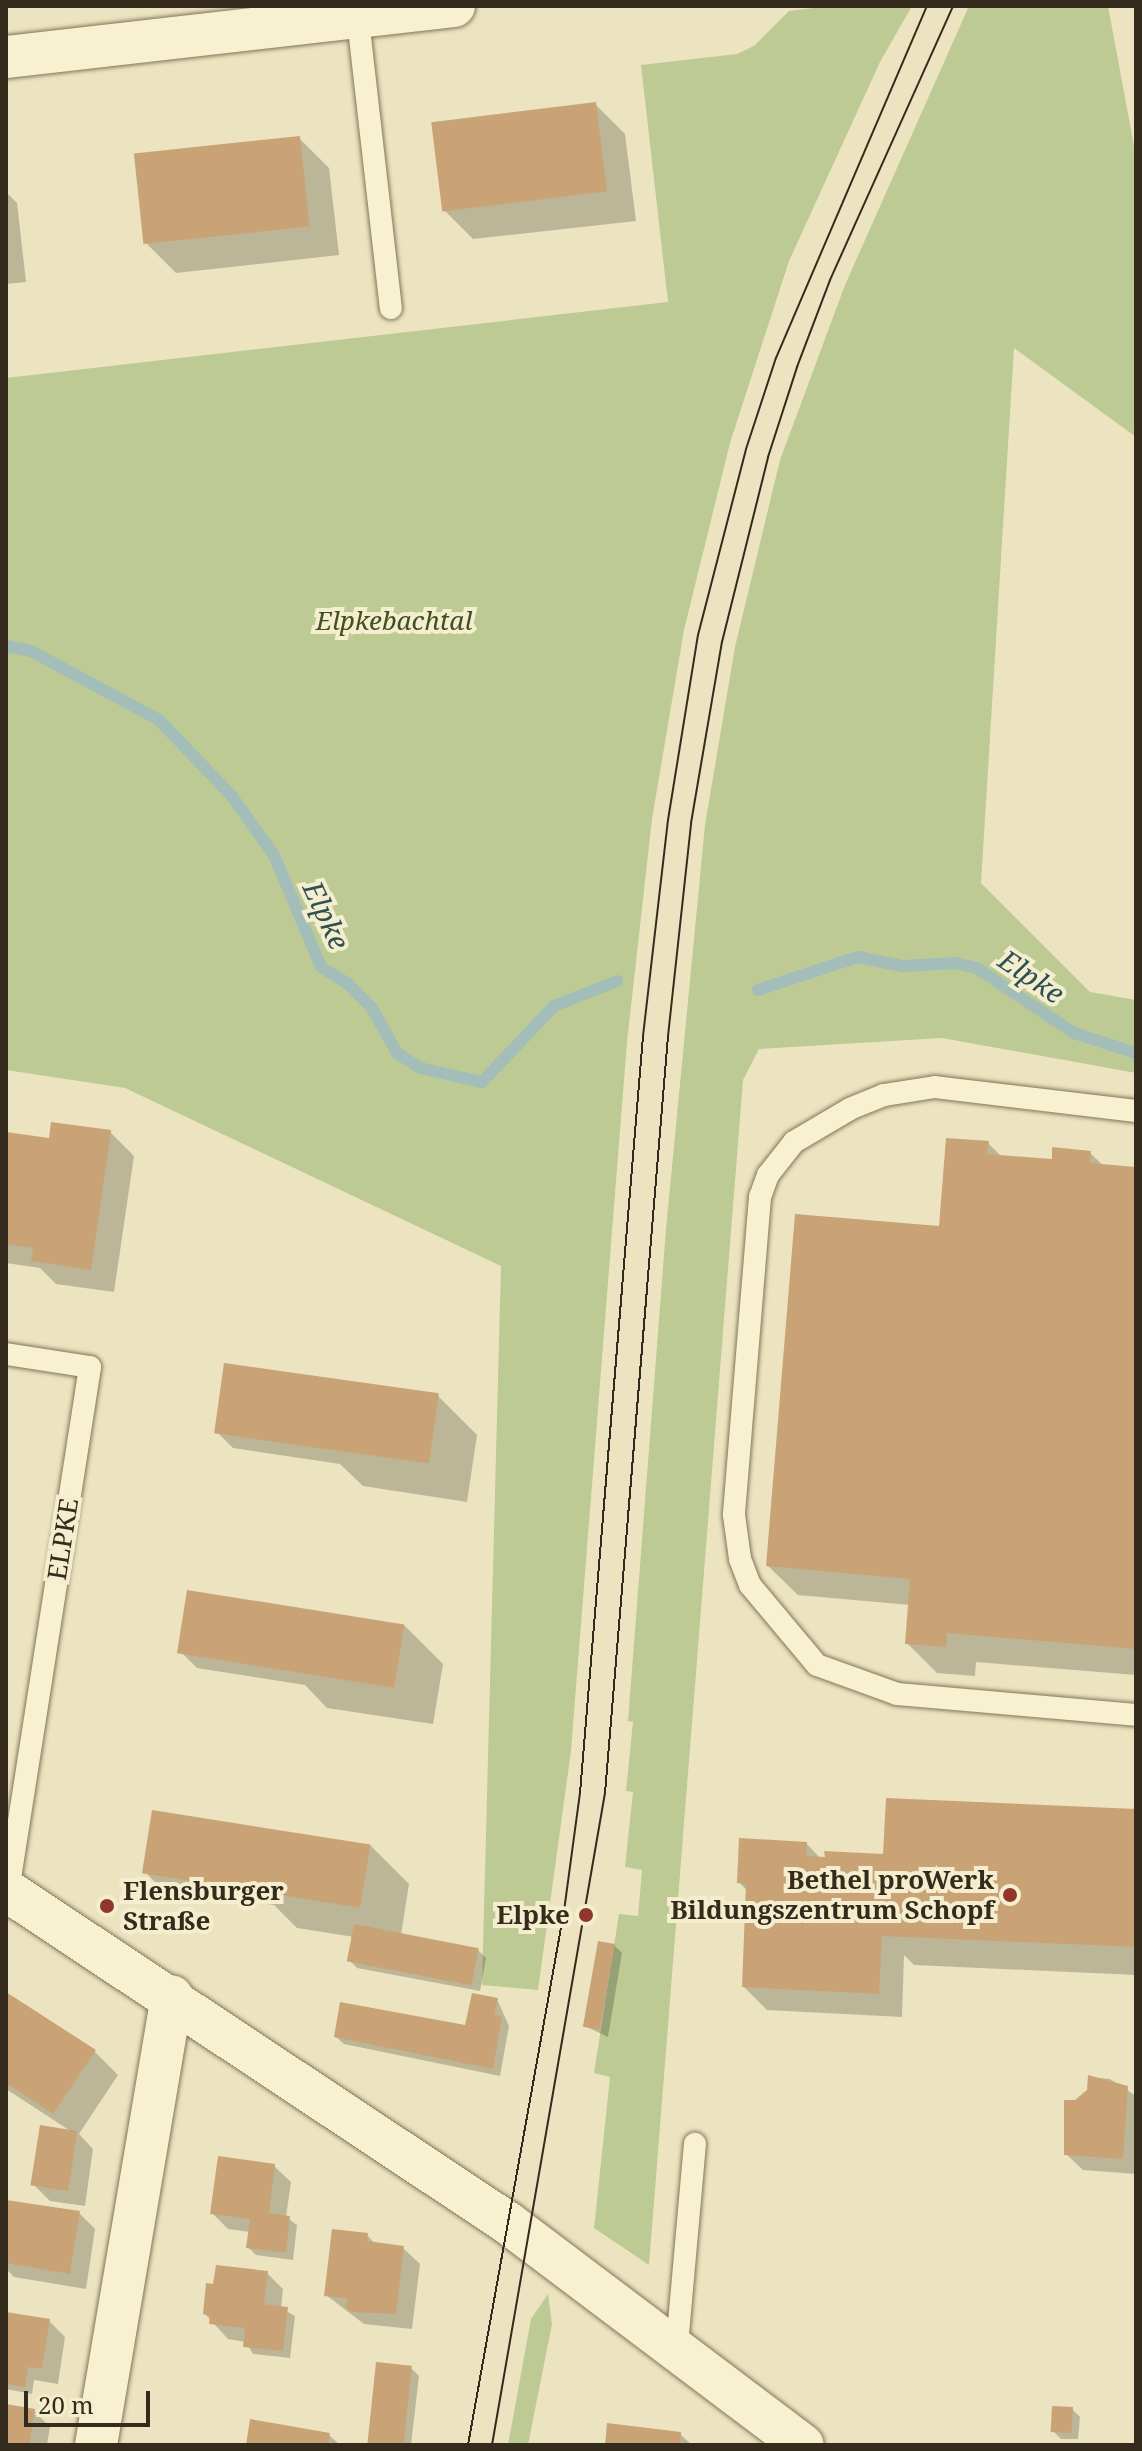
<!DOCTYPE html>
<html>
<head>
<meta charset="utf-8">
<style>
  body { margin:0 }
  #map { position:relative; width:1142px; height:2451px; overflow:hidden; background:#ece4c0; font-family:"Noto Serif",serif }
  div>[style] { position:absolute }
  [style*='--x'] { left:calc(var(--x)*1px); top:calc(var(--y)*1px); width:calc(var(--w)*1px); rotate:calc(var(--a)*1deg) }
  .green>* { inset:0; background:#bdca94 }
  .shadow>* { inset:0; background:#0003 }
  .stream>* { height:12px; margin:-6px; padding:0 6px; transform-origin:6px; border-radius:6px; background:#a3beb9 }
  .building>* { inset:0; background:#c9a376; transform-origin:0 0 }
  .roads { filter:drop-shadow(0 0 2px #847558) drop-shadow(0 0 2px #847558) }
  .service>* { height:22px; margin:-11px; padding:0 11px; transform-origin:11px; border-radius:11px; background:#f7f1d2 }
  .minor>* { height:42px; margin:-21px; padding:0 21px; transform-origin:21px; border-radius:21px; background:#f7f1d2 }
  .tram>* { height:2px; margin:-1px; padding:0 1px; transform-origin:1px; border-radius:1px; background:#342b1c }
  .dots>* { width:22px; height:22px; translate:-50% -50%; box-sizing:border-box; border:4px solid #f4eecf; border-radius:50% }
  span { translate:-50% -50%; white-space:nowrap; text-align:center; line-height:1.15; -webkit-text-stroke:8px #f4eecf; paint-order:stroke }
  .park-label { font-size:26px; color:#405024; font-style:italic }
  .street-label { font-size:26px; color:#342b1c }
  .poi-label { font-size:26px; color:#342b1c; font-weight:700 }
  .right { translate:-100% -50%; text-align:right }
  .left { translate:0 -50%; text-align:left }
  .water-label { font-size:28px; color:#2c5154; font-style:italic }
  .frame { position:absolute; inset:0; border:8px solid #342b1c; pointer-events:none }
  .scale { position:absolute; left:24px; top:2391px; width:126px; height:36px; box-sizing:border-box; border:4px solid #342b1c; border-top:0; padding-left:10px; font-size:24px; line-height:28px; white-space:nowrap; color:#342b1c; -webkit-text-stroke:6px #f4eecf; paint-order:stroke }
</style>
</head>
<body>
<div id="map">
  <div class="green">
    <i style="clip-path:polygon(832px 6px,912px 6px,880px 62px,789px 261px,730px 443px,684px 630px,652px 819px,627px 1042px,571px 1751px,538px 1990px,482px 1985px,501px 1266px,125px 1088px,6px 1070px,6px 378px,668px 302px,641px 65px,737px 54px,754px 46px,789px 11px)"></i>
    <i style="clip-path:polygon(969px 6px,1108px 6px,1136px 157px,1136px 437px,1014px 348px,981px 883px,1090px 992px,1136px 1000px,1136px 1073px,942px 1038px,759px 1049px,743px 1080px,649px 2265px,594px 2228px,610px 2077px,594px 2073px,619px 1914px,638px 1916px,642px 1870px,625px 1867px,633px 1792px,626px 1791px,633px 1722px,628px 1721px,666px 1229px,705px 825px,735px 647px,780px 460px,845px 285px)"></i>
    <i style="clip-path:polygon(548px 2294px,552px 2324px,528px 2445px,508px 2445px,531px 2319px)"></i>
  </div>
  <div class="shadow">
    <i style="clip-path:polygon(595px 104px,625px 134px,636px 221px,473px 239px,443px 209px)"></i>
    <i style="clip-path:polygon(299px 138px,329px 168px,339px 255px,176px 273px,146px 243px)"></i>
    <i style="clip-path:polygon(6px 192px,17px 203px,26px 282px,6px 284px)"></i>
    <i style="clip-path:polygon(110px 1132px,134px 1156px,114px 1292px,56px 1284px,40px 1268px,6px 1263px,6px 1134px,50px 1140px)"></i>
    <i style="clip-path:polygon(988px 1143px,1002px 1157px,1054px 1162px,1090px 1153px,1104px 1166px,1136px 1169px,1136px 1675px,976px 1662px,975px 1676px,937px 1673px,907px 1643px,910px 1605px,798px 1595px,768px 1566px)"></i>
    <i style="clip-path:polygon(438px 1396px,477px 1435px,467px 1502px,363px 1486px,340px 1464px,233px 1448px,217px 1432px)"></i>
    <i style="clip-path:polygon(404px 1625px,443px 1664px,433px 1724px,327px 1708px,305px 1685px,197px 1668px,181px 1652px)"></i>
    <i style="clip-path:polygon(1136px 1811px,1136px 1975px,914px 1965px,904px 1955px,902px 2017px,767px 2010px,744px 1987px,748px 1892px,739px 1882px,806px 1843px,821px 1859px,882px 1856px)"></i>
    <i style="clip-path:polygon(370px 1845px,409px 1884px,401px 1935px,478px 1950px,486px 1958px,480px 1991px,357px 1968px,349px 1960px,354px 1937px,297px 1928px,274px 1905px,161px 1888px,145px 1872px)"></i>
    <i style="clip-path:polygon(614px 1945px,622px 1953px,608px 2037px,587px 2027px)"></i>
    <i style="clip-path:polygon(6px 1995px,95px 2052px,118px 2075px,79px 2134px,93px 2149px,85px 2206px,50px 2201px,34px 2185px,72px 2132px,6px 2089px)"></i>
    <i style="clip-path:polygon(497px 1999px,509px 2026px,500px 2076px,344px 2044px,336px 2037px,467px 2028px)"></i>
    <i style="clip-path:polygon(1090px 2077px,1110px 2079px,1136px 2096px,1136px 2174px,1083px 2170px,1066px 2154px,1076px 2102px,1089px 2091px)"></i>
    <i style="clip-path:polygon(274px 2166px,291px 2182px,286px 2217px,297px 2225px,293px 2260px,256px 2255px,248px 2247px,250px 2232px,228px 2229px,212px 2213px)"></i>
    <i style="clip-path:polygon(79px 2213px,95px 2229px,86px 2289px,14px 2277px,6px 2269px,6px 2214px)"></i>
    <i style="clip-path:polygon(367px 2235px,376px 2245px,403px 2248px,420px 2264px,412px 2329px,364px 2324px,326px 2295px)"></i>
    <i style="clip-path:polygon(267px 2273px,283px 2289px,281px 2308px,295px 2316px,290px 2358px,253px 2354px,246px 2342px,228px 2339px,205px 2314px)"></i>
    <i style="clip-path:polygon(6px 2314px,49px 2321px,65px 2337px,58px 2384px,34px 2380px,32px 2394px,6px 2389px)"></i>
    <i style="clip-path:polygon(411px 2368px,419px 2376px,411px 2445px,368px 2445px)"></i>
    <i style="clip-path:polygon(6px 2406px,34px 2411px,50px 2427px,47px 2445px,6px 2445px)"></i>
    <i style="clip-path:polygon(1072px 2409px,1080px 2417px,1078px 2439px,1061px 2439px,1053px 2431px)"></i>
    <i style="clip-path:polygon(680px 2434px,692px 2445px,607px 2445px)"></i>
    <i style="clip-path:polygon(329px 2435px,340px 2445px,248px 2445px)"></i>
  </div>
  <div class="stream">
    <i style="--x:6;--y:646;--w:25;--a:11"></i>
    <i style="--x:31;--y:651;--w:145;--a:28.3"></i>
    <i style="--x:159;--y:720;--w:104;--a:46.2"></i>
    <i style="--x:231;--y:795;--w:74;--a:54.4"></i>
    <i style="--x:274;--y:855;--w:121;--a:67.2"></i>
    <i style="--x:321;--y:967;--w:31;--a:32"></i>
    <i style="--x:347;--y:983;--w:35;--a:45"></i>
    <i style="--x:372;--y:1008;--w:51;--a:60.9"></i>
    <i style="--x:397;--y:1053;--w:27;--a:33"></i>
    <i style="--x:420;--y:1068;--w:64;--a:12.7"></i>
    <i style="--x:482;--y:1082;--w:105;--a:-46.5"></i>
    <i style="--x:554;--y:1006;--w:68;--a:-21.6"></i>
    <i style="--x:758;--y:990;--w:105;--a:-18.3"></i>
    <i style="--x:858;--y:957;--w:46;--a:11.3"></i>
    <i style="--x:903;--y:966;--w:52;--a:-3.3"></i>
    <i style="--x:955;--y:963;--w:23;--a:13"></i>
    <i style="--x:977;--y:968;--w:117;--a:33.8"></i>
    <i style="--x:1074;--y:1033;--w:65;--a:17.9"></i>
  </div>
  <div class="building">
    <i style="left:596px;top:102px;width:90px;height:166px;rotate:83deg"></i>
    <i style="left:300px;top:136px;width:91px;height:167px;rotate:84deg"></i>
    <i style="clip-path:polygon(51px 1122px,111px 1130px,91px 1270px,31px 1261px,33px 1248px,6px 1244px,6px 1132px,49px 1138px)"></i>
    <i style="clip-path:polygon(946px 1138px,989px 1141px,987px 1154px,1052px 1159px,1052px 1147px,1091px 1151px,1090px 1163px,1136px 1167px,1136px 1649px,947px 1633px,946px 1647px,905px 1644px,910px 1579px,766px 1566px,795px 1214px,939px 1226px)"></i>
    <i style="left:224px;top:1363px;width:217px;height:71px;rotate:8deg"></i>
    <i style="left:187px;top:1590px;width:220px;height:64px;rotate:9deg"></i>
    <i style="clip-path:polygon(886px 1798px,1136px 1809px,1136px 1947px,882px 1936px,879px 1994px,742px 1987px,746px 1884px,737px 1883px,739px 1838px,807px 1842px,806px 1856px,825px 1857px,824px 1851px,883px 1854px)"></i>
    <i style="left:152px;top:1810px;width:221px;height:64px;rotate:9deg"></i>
    <i style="left:354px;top:1924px;width:127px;height:38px;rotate:11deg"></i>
    <i style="left:598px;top:1941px;width:17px;height:87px;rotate:10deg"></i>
    <i style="clip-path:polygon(6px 1992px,96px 2050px,53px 2114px,6px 2083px)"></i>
    <i style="clip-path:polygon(472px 1993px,498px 1998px,494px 2015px,502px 2016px,493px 2069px,334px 2037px,340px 2002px,465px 2025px)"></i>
    <i style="clip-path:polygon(1088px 2075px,1128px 2086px,1123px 2159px,1064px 2155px,1064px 2100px,1075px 2100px,1087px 2090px)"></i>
    <i style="left:40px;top:2125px;width:38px;height:61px;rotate:9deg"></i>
    <i style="clip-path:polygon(218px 2156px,275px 2164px,269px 2213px,290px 2216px,286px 2253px,246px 2248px,250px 2219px,210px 2214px)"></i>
    <i style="clip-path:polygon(6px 2200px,80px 2211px,70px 2274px,6px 2263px)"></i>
    <i style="clip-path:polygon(332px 2229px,368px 2233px,367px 2241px,404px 2246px,396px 2314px,352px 2312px,346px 2308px,347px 2298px,324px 2296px)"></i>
    <i style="clip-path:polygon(216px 2265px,268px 2271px,264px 2304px,288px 2307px,283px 2351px,243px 2347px,245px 2328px,209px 2324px,210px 2316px,203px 2314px,206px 2283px,213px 2284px)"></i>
    <i style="clip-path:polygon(6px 2312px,50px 2319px,42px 2369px,28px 2367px,25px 2387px,6px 2384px)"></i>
    <i style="left:376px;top:2362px;width:36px;height:84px;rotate:6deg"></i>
    <i style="clip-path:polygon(6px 2404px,35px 2409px,29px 2445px,6px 2445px)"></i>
    <i style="left:1052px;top:2406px;width:21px;height:26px;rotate:3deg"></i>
    <i style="clip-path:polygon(250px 2419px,330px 2433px,328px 2445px,246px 2445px)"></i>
    <i style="clip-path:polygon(607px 2423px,681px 2432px,680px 2445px,605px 2445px)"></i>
  </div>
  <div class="roads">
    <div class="service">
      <i style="--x:357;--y:11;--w:299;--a:83.5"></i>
      <i style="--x:1136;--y:1111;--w:202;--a:-173.2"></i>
      <i style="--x:935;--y:1087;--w:52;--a:171.1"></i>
      <i style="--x:884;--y:1095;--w:37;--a:158"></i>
      <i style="--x:850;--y:1109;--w:65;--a:149.5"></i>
      <i style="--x:794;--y:1142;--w:42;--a:128.2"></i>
      <i style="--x:768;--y:1175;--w:23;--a:110"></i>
      <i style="--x:760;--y:1197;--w:319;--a:94.7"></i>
      <i style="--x:734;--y:1515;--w:44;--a:82.2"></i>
      <i style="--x:740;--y:1559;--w:28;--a:69"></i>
      <i style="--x:750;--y:1585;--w:104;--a:50.1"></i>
      <i style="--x:817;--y:1665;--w:85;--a:19.9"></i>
      <i style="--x:897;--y:1694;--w:240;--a:5"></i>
      <i style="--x:6;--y:1354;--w:85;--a:8.8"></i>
      <i style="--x:90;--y:1367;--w:530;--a:98.89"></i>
      <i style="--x:677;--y:2345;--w:202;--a:-84.9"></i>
    </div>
    <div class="minor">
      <i style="--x:6;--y:57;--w:451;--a:-6.5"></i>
      <i style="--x:6;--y:1890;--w:602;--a:33.56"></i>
      <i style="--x:508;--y:2223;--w:369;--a:37"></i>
      <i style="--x:96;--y:2445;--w:455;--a:-80.4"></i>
    </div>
  </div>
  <div class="tram">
    <i style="--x:468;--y:2445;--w:543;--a:-79.81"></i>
    <i style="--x:564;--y:1911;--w:119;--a:-82.3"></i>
    <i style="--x:580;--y:1793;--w:760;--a:-85.24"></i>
    <i style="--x:643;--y:1036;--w:217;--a:-83.4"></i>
    <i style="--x:668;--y:820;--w:187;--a:-80.8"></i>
    <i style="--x:698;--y:635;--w:192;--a:-75.5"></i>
    <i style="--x:746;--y:449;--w:96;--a:-71.8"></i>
    <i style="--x:776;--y:358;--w:383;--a:-66.8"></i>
    <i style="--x:492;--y:2445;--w:662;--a:-80.17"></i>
    <i style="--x:605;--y:1793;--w:760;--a:-85.24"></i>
    <i style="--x:668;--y:1036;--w:214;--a:-83.8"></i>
    <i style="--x:691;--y:823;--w:184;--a:-80.3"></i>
    <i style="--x:722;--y:642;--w:191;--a:-76"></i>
    <i style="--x:768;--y:457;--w:95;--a:-72.1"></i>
    <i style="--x:797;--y:367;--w:93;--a:-69.2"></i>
    <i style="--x:830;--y:280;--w:300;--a:-65.8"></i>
  </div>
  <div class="dots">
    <i style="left:1010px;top:1895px;background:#91362a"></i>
    <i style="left:107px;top:1906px;background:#91362a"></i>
    <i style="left:586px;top:1915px;background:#91362a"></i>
  </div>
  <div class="park-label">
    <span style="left:394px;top:621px">Elpkebachtal</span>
  </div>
  <div class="street-label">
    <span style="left:63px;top:1539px;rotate:-81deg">ELPKE</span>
  </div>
  <div class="poi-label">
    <span class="right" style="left:994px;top:1895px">Bethel proWerk<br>Bildungszentrum Schopf</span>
    <span class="left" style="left:123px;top:1906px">Flensburger<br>Straße</span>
    <span class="right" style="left:570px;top:1915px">Elpke</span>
  </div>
  <div class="water-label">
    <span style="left:327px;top:915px;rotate:65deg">Elpke</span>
    <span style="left:1032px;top:976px;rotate:34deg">Elpke</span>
  </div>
  <div class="frame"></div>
  <div class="scale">20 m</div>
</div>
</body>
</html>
